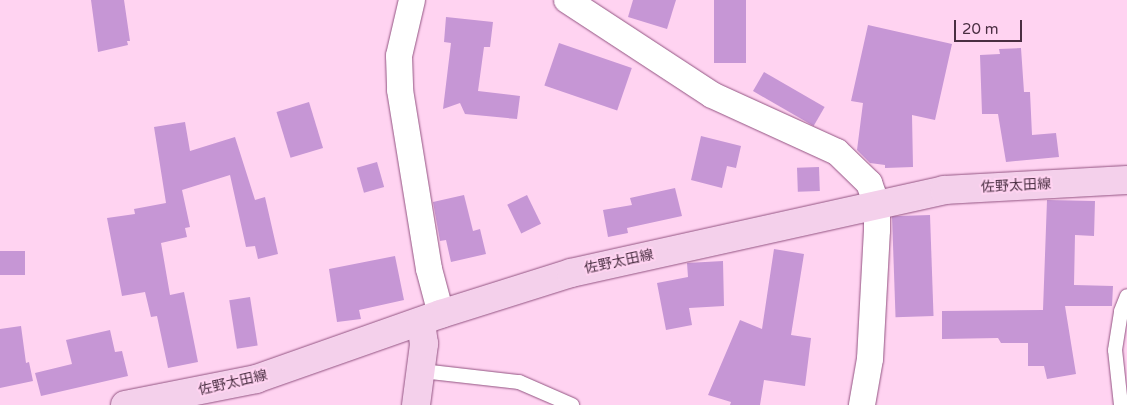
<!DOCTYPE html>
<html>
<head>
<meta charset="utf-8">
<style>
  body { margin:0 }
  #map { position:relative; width:1127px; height:405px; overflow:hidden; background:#ffd3f1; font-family:"Varela Round","Noto Sans JP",sans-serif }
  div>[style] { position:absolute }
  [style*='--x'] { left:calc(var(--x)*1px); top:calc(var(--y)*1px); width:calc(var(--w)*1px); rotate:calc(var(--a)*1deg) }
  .building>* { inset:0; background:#c696d5; transform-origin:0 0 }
  .roads { filter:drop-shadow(0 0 1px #935482) drop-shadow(0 0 1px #935482) }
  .lane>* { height:14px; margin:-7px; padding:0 7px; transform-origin:7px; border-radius:7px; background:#fff }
  .street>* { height:26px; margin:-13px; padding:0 13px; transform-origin:13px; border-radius:13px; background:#fff }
  .secondary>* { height:28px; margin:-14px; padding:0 14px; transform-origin:14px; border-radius:14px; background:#f4d0eb }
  span { translate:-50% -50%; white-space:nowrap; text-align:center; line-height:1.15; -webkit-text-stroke:4px #ffd3f1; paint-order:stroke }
  .street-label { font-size:14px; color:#4a2e42 }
  .scale { position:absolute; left:954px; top:20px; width:68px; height:22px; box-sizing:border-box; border:2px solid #4a2e42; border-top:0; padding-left:6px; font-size:15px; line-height:18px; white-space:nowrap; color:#4a2e42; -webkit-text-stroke:4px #ffd3f1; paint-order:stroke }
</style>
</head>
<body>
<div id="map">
  <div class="building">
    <i style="clip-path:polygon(91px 0,124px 0,130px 41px,127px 41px,128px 45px,98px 52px)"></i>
    <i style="clip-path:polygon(633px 0,676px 0,667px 29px,628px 17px)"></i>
    <i style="left:714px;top:0;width:32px;height:63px"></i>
    <i style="clip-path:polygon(446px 17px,493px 22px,490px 47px,484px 47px,478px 91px,520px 96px,517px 119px,465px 114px,460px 103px,443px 109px,451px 43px,444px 42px)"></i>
    <i style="clip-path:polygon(868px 25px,952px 44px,935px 120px,912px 115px,913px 167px,885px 168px,885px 165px,870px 163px,857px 150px,863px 103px,851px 101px)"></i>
    <i style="left:559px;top:43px;width:77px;height:45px;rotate:19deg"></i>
    <i style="clip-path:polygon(1021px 48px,1024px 92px,1030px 92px,1032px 135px,1056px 133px,1059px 157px,1006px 162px,998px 114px,982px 114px,980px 55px,1000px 54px,999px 49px)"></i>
    <i style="left:764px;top:72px;width:70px;height:22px;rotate:30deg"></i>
    <i style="left:309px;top:102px;width:48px;height:34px;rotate:73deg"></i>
    <i style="clip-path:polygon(185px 122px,190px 151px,235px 137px,255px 200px,265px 197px,278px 254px,258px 259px,255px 246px,246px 247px,230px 175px,182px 190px,190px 227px,185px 228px,187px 237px,161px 243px,170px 295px,184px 292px,198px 362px,168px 368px,157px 316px,151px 317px,145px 292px,122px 296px,107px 218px,135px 214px,134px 209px,166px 203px,154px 127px)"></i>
    <i style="clip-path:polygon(701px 136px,741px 146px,736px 168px,727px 166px,722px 188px,691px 180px)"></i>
    <i style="left:377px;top:162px;width:26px;height:21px;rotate:74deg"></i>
    <i style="left:819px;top:167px;width:24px;height:22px;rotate:88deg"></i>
    <i style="clip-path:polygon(675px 188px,682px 216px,627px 228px,628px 233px,608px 237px,603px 210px,632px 205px,630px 198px)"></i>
    <i style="clip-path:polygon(464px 195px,473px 231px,480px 229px,486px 254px,451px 262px,446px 240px,440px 241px,433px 202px)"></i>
    <i style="left:527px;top:195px;width:32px;height:22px;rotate:64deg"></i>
    <i style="clip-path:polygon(1047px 200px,1095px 201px,1094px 236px,1075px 235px,1074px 285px,1113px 286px,1112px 306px,1065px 306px,1076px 374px,1047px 379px,1044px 366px,1028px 366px,1028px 343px,1001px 343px,998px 338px,942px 339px,942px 311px,1043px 310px)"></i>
    <i style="left:930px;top:215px;width:101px;height:38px;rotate:88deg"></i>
    <i style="clip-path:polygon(774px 249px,804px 254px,791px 335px,811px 338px,805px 386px,764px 380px,760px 405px,730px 405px,731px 402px,708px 395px,740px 320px,762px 329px)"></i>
    <i style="left:0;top:251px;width:25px;height:24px"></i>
    <i style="clip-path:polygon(395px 256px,404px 300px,359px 310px,361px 319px,337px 322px,329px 269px)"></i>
    <i style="clip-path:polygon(723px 261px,724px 306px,689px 308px,692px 325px,666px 330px,657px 283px,688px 277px,687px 263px)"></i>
    <i style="left:250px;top:297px;width:49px;height:21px;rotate:81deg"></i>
    <i style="clip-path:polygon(21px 326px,26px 363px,29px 362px,33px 381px,0 388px,0 329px)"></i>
    <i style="clip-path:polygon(110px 330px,115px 352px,122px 351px,128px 376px,41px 396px,35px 373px,72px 364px,66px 340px)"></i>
  </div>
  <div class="roads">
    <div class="lane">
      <i style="--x:422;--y:371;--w:98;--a:6.5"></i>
      <i style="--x:519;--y:382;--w:58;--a:23.5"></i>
      <i style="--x:1121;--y:405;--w:55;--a:-96.2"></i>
      <i style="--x:1115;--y:350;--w:39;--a:-81"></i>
      <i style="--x:1121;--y:311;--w:16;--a:-68"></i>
    </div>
    <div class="street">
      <i style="--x:412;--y:0;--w:57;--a:103.1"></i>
      <i style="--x:399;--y:56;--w:34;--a:88"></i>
      <i style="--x:400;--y:90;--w:181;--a:80.8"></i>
      <i style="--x:429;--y:269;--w:47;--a:75.1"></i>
      <i style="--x:567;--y:0;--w:173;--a:33.2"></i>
      <i style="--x:712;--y:95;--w:137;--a:24.5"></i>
      <i style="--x:837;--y:152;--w:45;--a:44.1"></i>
      <i style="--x:869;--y:183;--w:23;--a:70"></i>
      <i style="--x:877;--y:205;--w:25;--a:90"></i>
      <i style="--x:877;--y:230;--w:129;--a:93.1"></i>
      <i style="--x:870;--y:359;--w:47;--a:99.9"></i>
    </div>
    <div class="secondary">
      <i style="--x:125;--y:405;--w:134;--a:-11.2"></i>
      <i style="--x:256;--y:379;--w:196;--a:-19.4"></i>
      <i style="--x:441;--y:314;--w:136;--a:-17.5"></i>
      <i style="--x:571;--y:273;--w:382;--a:-12.5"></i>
      <i style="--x:944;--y:190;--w:183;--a:-3.1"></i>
      <i style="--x:416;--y:405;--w:62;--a:-82.5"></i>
      <i style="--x:424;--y:344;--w:22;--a:-98"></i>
    </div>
  </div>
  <div class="street-label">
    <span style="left:1016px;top:186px;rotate:-3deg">佐野太田線</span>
    <span style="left:619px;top:262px;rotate:-12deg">佐野太田線</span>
    <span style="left:233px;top:383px;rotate:-13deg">佐野太田線</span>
  </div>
  <div class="scale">20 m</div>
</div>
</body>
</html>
